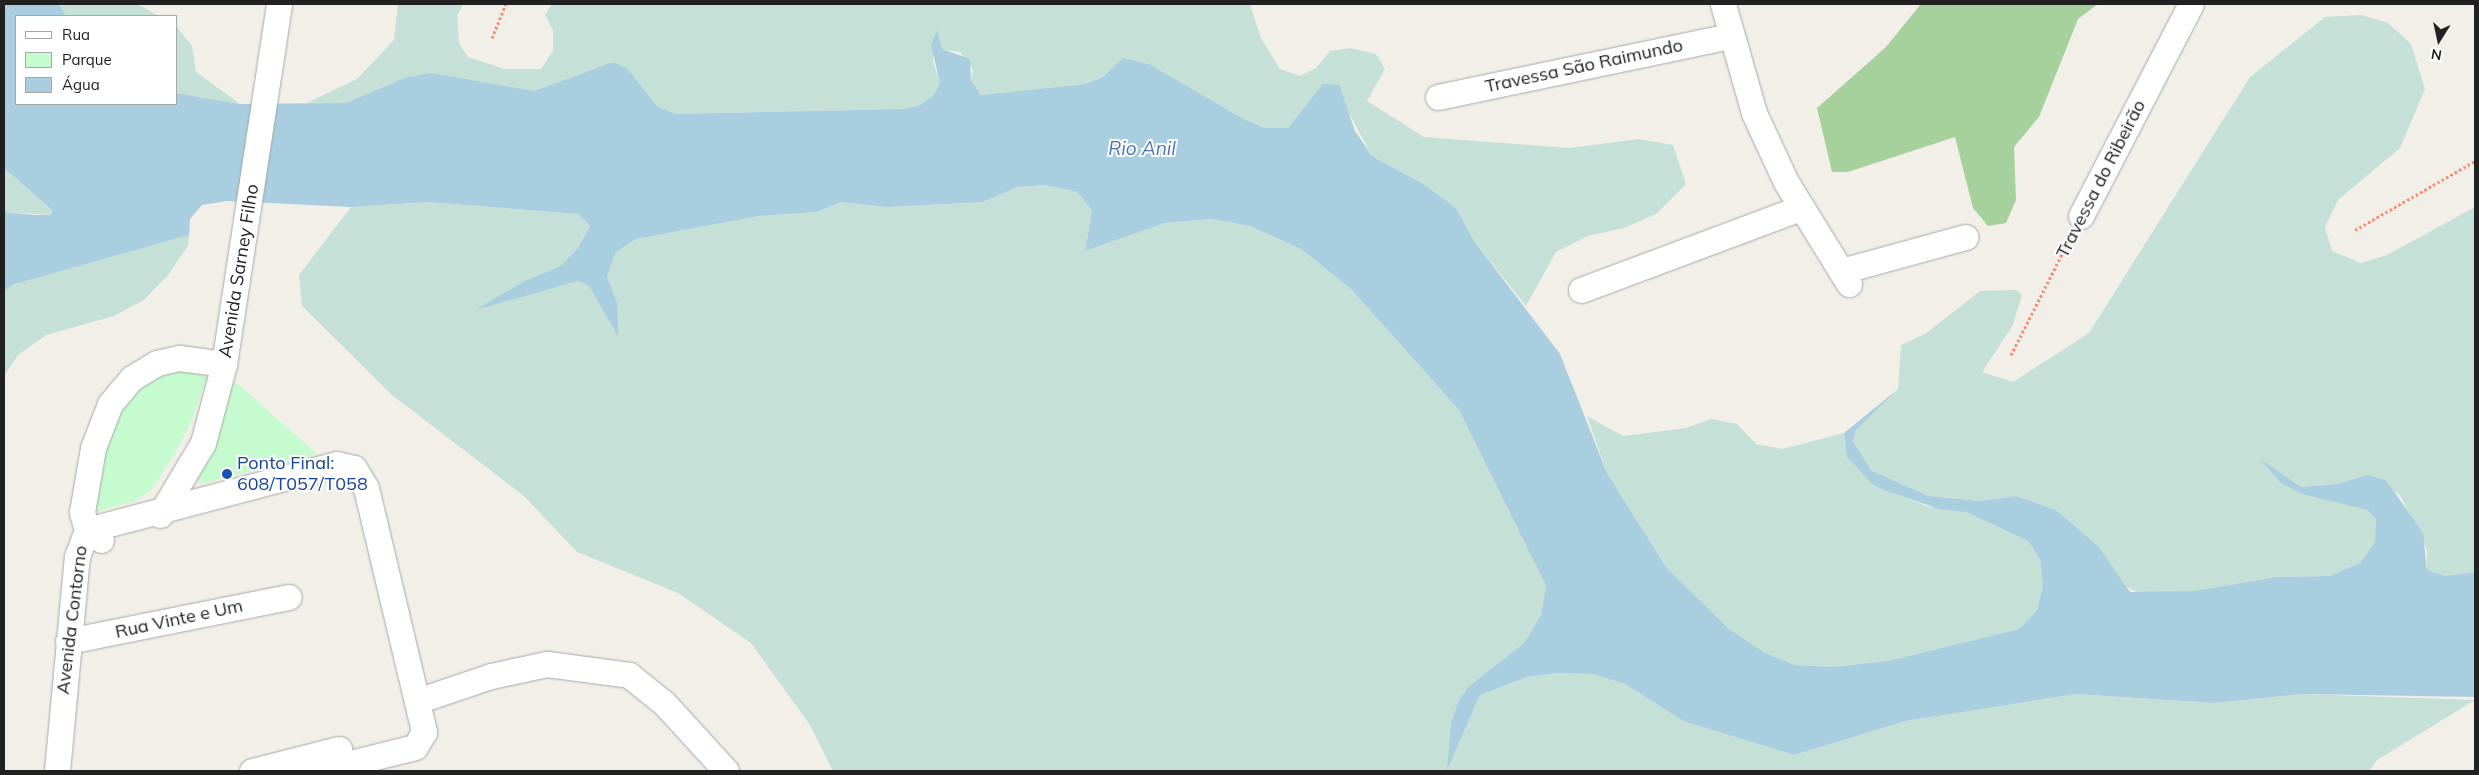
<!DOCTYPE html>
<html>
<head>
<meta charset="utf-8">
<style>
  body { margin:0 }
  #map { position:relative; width:2479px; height:775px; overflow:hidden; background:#f2efe8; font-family:Mulish,sans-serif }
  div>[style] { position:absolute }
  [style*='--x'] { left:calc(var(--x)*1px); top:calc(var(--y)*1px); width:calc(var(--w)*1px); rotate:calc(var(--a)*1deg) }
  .forest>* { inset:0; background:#a7d19c }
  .wetland>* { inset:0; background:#c5e0d6 }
  .park>* { inset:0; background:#c6fbcf }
  .water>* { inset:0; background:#a8cee0 }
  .path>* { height:3px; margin-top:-1.5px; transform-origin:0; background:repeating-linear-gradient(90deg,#fc8a6f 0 2.5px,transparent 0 5px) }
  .roads { filter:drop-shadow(0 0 1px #a8a8a8) drop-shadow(0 0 1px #a8a8a8) }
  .minor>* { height:25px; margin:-12.5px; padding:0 12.5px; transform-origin:12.5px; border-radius:12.5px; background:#fff }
  .dots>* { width:14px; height:14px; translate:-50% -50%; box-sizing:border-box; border:2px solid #fff; border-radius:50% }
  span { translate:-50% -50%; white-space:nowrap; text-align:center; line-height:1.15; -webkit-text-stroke:4px #fff; paint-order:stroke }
  .street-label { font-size:18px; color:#212121 }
  .transit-label { font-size:18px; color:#164399 }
  .left { translate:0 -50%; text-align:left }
  .water-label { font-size:19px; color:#4b76b4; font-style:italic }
  .frame { position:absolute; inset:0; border:5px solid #212121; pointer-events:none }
  .legend { position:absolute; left:15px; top:15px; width:162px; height:90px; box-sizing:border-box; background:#fff; border:1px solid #a6a6a6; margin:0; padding:6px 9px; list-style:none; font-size:15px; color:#212121 }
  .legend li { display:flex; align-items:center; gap:10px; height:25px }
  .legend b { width:25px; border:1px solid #a6a6a6 }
  .north { position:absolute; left:2414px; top:15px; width:50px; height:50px; -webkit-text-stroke:4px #fff; paint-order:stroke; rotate:190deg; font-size:14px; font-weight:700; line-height:20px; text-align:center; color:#212121 }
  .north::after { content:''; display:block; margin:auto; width:18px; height:22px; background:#212121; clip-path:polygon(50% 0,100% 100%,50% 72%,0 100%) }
</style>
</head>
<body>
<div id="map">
  <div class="forest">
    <i style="clip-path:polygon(1921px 4px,2098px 4px,2078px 19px,2039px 117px,2014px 147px,2016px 200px,2006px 223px,1988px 226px,1973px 208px,1955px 137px,1848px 172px,1832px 172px,1817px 108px,1885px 48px)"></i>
  </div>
  <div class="wetland">
    <i style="clip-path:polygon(59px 4px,137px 4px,159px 16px,66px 16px)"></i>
    <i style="clip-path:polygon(398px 4px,463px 4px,457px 16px,459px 43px,468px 57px,505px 69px,541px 69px,553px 51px,553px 30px,545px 15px,552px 4px,1250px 4px,1261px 38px,1280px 69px,1300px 76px,1316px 68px,1330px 51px,1350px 48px,1376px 54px,1385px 69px,1367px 101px,1424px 137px,1569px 148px,1639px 139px,1673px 145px,1686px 184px,1656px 214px,1624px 228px,1588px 236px,1556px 252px,1526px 306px,1474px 241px,1456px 208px,1425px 185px,1372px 156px,1344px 104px,1323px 85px,1288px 128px,1264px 128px,1242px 118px,1149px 64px,1124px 58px,1103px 77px,1086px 84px,981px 95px,971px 80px,973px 69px,960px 52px,941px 49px,937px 31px,933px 61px,940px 83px,935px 95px,920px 105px,902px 109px,676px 114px,657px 106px,627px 68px,613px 62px,534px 91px,373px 92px,346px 103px,307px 103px,357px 79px,394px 40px)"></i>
    <i style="clip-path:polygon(2361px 15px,2388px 23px,2411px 44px,2425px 89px,2400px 148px,2338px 200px,2325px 227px,2332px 251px,2361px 263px,2387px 255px,2475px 207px,2475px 572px,2445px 576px,2427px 570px,2427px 550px,2400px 495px,2367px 475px,2337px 484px,2301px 487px,2263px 462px,2281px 483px,2368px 510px,2376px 520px,2375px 542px,2360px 563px,2329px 576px,2275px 577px,2195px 591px,2139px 593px,2123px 585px,2098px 546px,2056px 510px,2016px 496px,1979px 501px,1929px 496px,1872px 471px,1853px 442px,1856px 430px,1898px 389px,1901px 345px,1925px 334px,1980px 291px,2016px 290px,2022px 295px,2013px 325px,1982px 372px,2013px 382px,2089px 333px,2250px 77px,2325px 17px)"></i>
    <i style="clip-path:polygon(176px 26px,192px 46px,196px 72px,240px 104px,176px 93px)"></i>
    <i style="clip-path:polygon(4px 168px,52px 210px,51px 215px,4px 212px)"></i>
    <i style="clip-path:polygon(1045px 185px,1077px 192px,1092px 210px,1085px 251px,1165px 223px,1211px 219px,1250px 226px,1301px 249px,1351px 289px,1459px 410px,1546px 586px,1541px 615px,1524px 643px,1468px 687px,1448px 769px,1480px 695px,1527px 677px,1557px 673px,1592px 674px,1625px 684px,1683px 721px,1794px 755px,1906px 721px,2076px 694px,2213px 703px,2302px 694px,2475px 700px,2377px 760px,2369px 771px,833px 771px,810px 725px,751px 643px,678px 593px,577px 552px,524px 496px,392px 395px,302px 306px,299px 275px,351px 207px,428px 202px,578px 214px,590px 226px,578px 248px,559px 267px,524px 281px,479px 309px,578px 281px,589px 286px,600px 303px,617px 302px,607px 277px,616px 252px,636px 239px,759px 216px,817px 212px,840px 202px,887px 207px,983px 202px,1018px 187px)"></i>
    <i style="clip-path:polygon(189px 235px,188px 246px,168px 275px,144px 300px,114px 316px,46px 335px,18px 355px,4px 376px,4px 292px,12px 285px)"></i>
    <i style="clip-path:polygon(1587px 416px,1623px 436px,1686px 428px,1712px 419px,1737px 424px,1756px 444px,1782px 449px,1844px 433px,1847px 457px,1872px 484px,1926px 506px,1966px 512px,2028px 541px,2040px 560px,2043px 585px,2037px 610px,2019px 629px,1888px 661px,1833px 667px,1795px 665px,1765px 653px,1729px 629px,1666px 567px,1607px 473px)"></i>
  </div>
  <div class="park">
    <i style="clip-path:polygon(186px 365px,209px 372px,191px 423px,174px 455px,151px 490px,135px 501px,90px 513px,111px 421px,130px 394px,156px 371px)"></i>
    <i style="clip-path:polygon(229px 376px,317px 454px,201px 484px,192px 474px)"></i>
  </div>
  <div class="water">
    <i style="clip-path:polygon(4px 4px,59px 4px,66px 16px,16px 16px,16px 104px,176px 104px,176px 93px,240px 104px,346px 103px,405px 78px,431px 73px,534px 91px,613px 62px,627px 68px,657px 106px,676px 114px,902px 109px,920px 105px,934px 95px,940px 83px,931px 45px,937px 30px,942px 49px,970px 59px,971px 80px,981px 95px,1086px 84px,1103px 77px,1123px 58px,1149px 64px,1242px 118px,1264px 128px,1288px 128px,1323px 84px,1339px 85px,1355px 131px,1372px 156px,1425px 185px,1456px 208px,1474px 241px,1560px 354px,1607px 473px,1666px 567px,1729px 629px,1765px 653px,1795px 665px,1833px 667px,1888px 661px,2019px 629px,2037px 610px,2043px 585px,2040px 560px,2028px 541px,1966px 512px,1939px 509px,1884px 490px,1872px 484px,1847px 457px,1844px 433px,1898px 389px,1856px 430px,1853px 442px,1872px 471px,1929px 496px,1979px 501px,2016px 496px,2056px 510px,2098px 546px,2130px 592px,2195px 591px,2275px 577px,2329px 576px,2360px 563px,2375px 542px,2376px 520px,2368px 510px,2302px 494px,2281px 483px,2260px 459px,2301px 487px,2337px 484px,2367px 475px,2386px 480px,2423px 533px,2427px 570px,2445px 576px,2475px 572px,2475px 697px,2302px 694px,2213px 703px,2076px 694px,1906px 721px,1794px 755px,1683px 721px,1625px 684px,1592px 674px,1557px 673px,1527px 677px,1480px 695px,1447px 771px,1451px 724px,1458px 702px,1468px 687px,1524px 643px,1541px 615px,1546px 586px,1459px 410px,1351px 289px,1301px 249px,1250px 226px,1211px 219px,1165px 223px,1085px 251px,1092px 210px,1077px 192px,1045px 185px,1018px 187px,983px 202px,887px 207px,840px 202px,817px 212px,759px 216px,636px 239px,616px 252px,607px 277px,617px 302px,618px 336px,589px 286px,578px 281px,476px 310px,524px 281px,559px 267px,578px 248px,590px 226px,578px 214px,428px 202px,351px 207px,227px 201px,202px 205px,190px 219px,189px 235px,12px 285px,4px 292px,4px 212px,35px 215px,51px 215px,52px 210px,4px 168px)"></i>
  </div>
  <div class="path">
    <i style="--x:492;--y:38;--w:37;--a:-68"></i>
    <i style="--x:2355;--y:230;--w:138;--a:-29.9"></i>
    <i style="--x:2011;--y:355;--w:136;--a:-63.2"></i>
  </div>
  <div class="roads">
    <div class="minor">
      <i style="--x:1723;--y:4;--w:113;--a:74.1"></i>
      <i style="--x:1754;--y:113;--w:76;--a:65.1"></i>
      <i style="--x:1786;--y:182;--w:120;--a:58.3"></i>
      <i style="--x:1438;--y:97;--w:298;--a:-11.8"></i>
      <i style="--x:2081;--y:216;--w:239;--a:-62.6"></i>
      <i style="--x:1841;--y:271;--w:129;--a:-15.3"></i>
      <i style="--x:1581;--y:290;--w:234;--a:-20.5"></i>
      <i style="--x:160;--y:515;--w:84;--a:-59.2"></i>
      <i style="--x:203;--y:443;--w:82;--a:-75.1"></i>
      <i style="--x:224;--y:364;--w:364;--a:-81.3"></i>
      <i style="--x:101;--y:540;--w:17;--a:-144"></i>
      <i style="--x:87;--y:530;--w:19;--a:-106"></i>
      <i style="--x:82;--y:512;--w:65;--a:-80.2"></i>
      <i style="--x:93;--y:448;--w:47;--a:-68.9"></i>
      <i style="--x:110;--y:404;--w:34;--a:-50"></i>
      <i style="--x:132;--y:378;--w:29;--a:-31"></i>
      <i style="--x:157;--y:363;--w:23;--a:-13"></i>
      <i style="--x:179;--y:358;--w:45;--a:7.6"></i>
      <i style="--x:68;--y:641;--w:225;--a:-11.3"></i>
      <i style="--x:417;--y:701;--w:78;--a:-18.7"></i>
      <i style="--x:491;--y:676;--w:57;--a:-12.1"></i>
      <i style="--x:547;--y:664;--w:83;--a:7.6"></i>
      <i style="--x:629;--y:675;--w:45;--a:38.7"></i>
      <i style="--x:664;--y:703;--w:92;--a:47.6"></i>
      <i style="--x:57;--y:771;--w:215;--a:-84.7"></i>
      <i style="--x:77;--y:557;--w:29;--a:-70"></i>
      <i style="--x:87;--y:530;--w:258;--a:-14.8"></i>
      <i style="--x:336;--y:464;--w:18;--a:13"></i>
      <i style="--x:354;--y:468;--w:23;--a:59"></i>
      <i style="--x:366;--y:488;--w:251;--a:76.6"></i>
      <i style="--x:424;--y:732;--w:17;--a:121"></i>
      <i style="--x:415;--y:747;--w:100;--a:166.1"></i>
      <i style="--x:252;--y:771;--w:90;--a:-14.2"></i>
    </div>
  </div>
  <div class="dots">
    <i style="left:227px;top:474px;background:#1a4fb4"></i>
  </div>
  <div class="street-label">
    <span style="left:1584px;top:66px;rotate:-12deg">Travessa São Raimundo</span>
    <span style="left:2101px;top:179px;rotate:-63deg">Travessa do Ribeirão</span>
    <span style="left:239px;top:271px;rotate:-81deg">Avenida Sarney Filho</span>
    <span style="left:179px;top:619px;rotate:-12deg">Rua Vinte e Um</span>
    <span style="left:72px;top:620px;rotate:-83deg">Avenida Contorno</span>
  </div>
  <div class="transit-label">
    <span class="left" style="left:237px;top:474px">Ponto Final:<br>608/T057/T058</span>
  </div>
  <div class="water-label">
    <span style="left:1142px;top:149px">Rio Anil</span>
  </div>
  <div class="frame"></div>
  <ul class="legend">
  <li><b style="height:6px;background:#fff"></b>Rua</li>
  <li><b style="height:14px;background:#c6fbcf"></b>Parque</li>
  <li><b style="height:14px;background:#a8cee0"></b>Água</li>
  </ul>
  <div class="north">N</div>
</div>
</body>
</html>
